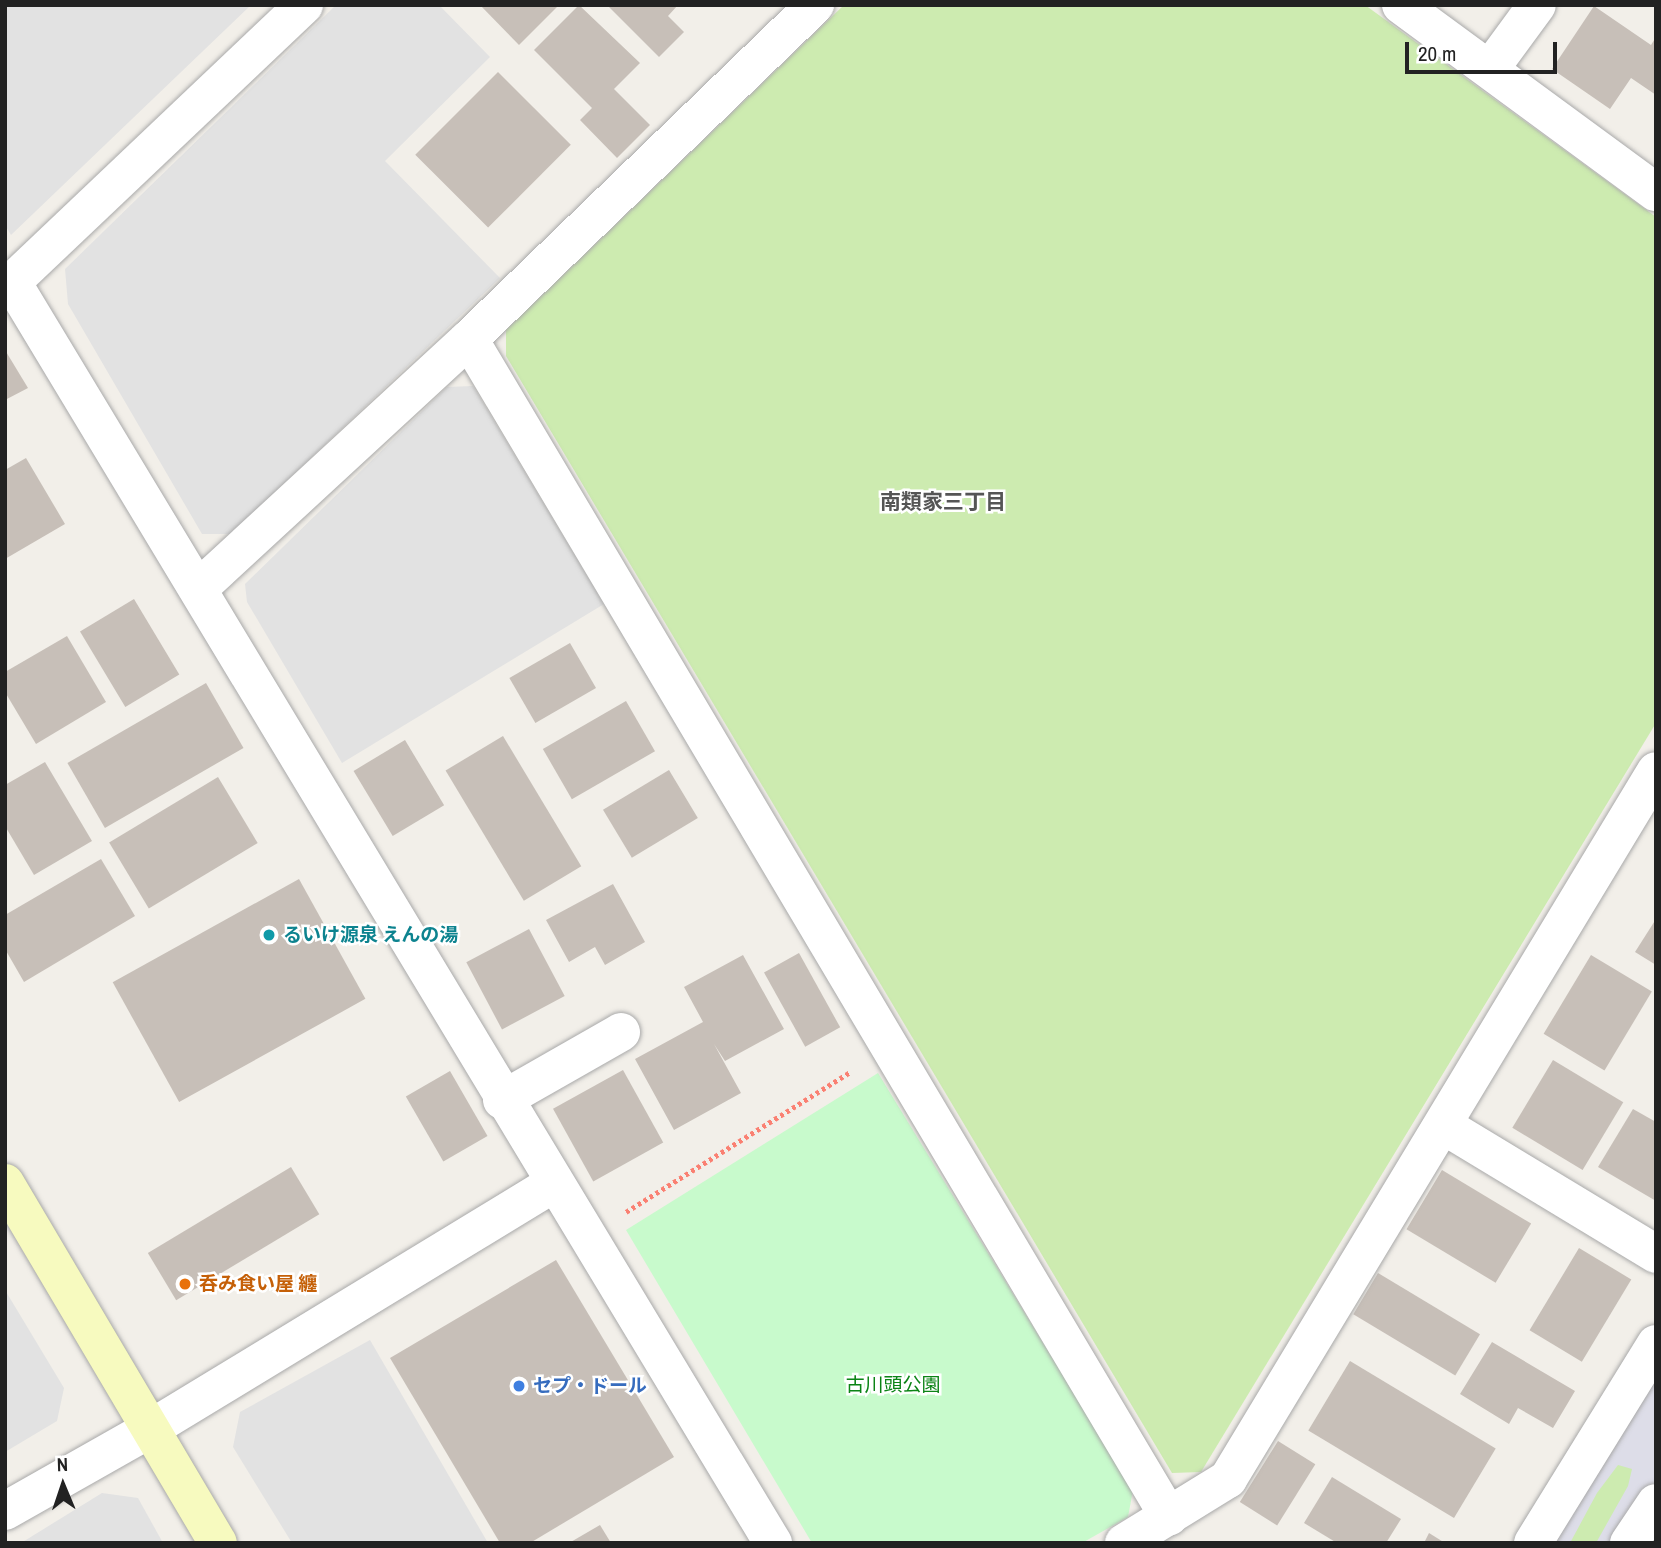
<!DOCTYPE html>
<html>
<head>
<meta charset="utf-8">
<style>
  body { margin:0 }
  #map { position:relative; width:1661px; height:1548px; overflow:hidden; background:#f2efe9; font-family:"Archivo Narrow","Noto Sans JP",sans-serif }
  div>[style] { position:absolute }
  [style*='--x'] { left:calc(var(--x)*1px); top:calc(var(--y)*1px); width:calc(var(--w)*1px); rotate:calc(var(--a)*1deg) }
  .grass>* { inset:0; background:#cdebb0 }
  .park>* { inset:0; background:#c8facc }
  .parking>* { inset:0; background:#e2e2e2 }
  .plaza>* { inset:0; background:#dddde8 }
  .building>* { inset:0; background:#c7bfb8; transform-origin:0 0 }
  .path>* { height:4.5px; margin-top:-2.25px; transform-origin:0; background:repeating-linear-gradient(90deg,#fa8072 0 3.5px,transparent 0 7px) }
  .roads { filter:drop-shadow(0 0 2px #a9a9a9) drop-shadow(0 0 2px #a9a9a9) }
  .street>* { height:38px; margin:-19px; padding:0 19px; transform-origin:19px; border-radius:19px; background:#fff }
  .secondary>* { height:38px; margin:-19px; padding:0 19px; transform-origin:19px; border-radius:19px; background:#f7fabf }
  .dots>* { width:19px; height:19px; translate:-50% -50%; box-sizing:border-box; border:4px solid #fff; border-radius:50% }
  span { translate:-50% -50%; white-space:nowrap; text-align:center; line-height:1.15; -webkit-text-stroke:5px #fff; paint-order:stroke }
  .culture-label { font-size:19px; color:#0d838f; font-weight:700 }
  .left { translate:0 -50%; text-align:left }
  .food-label { font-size:19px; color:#c56008; font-weight:700 }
  .park-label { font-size:19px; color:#0c8416 }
  .shop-label { font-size:19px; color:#366cbe; font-weight:700 }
  .neighbourhood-label { font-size:21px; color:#555; font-weight:700 }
  .frame { position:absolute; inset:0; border:7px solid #222; pointer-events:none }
  .north { position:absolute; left:28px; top:1450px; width:70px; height:70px; -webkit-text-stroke:5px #fff; paint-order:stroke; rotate:358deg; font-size:19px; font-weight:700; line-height:28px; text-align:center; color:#222 }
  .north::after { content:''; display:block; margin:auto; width:24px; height:32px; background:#222; clip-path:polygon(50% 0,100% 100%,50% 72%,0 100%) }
  .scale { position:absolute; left:1405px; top:42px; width:152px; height:32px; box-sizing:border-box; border:4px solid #222; border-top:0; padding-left:9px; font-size:21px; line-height:24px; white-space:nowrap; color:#222; -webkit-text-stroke:5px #fff; paint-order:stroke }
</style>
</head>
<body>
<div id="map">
  <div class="grass">
    <i style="clip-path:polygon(844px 5px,1365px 5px,1656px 217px,1656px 723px,1201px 1472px,1172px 1473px,506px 356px,506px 330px)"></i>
    <i style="clip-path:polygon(1656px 1377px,1656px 1543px,1554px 1543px)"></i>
  </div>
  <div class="park">
    <i style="clip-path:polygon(878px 1073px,1133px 1490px,1128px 1517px,1082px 1543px,812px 1543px,626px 1230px)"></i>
  </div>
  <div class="parking">
    <i style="clip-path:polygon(5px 5px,251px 5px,11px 235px,5px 225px)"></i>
    <i style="clip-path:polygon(336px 5px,439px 5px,490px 57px,385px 161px,500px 278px,231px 534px,202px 534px,68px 304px,65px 269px)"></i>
    <i style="clip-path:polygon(473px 386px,604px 604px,342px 763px,247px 602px,245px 584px,447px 387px)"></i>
    <i style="clip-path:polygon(5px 1290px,64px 1388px,57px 1421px,5px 1452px)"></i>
    <i style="clip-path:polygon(370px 1340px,488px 1543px,292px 1543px,233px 1447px,240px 1412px)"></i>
    <i style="clip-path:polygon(102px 1493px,138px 1498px,163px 1543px,21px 1543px)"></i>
  </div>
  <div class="plaza">
    <i style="clip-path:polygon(1656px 1377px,1656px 1503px,1629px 1543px,1596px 1543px,1628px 1486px,1632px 1469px,1618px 1465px,1597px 1493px,1570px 1543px,1554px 1543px)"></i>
  </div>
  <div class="building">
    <i style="clip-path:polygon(480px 5px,559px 5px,519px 45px)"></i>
    <i style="clip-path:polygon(579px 5px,640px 63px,614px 89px,650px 125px,617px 158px,580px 120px,592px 108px,534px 50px)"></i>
    <i style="clip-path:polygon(607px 5px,678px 5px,668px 16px,684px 32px,659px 57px)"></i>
    <i style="clip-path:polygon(1594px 6px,1651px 45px,1656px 37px,1656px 95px,1631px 78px,1610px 109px,1552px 69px)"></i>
    <i style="left:498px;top:72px;width:103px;height:117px;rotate:45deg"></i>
    <i style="clip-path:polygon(5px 350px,28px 388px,5px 400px)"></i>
    <i style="clip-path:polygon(26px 458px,65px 524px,5px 559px,5px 470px)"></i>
    <i style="left:134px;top:599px;width:88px;height:63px;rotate:59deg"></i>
    <i style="clip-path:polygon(67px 636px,106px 702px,36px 744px,5px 692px,5px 672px)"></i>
    <i style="left:570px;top:643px;width:52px;height:70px;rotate:60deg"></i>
    <i style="left:206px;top:683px;width:75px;height:160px;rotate:60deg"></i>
    <i style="left:626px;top:701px;width:58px;height:96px;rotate:60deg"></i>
    <i style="left:503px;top:736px;width:152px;height:67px;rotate:59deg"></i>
    <i style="left:405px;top:740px;width:76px;height:60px;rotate:59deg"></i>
    <i style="clip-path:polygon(45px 762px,92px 841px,34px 875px,5px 826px,5px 785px)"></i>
    <i style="left:669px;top:770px;width:56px;height:77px;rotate:59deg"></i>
    <i style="left:218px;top:777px;width:77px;height:127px;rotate:59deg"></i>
    <i style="clip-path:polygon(101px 859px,135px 916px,24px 982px,5px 949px,5px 915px)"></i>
    <i style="left:299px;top:879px;width:137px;height:213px;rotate:61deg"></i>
    <i style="clip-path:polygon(613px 884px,645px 942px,605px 965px,595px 947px,569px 962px,546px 920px)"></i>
    <i style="clip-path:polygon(1656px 919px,1656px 965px,1635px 952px)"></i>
    <i style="left:529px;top:929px;width:76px;height:71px;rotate:62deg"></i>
    <i style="left:799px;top:953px;width:85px;height:40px;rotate:61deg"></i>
    <i style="clip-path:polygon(743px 955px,784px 1029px,725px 1061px,714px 1044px,741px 1093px,674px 1130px,635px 1059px,703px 1022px,684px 987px)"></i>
    <i style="left:1591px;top:955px;width:71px;height:92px;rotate:31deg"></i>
    <i style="left:1553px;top:1060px;width:82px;height:79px;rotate:31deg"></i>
    <i style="left:623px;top:1070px;width:83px;height:80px;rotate:61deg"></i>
    <i style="left:450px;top:1071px;width:75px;height:51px;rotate:60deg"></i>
    <i style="clip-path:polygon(1633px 1109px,1656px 1122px,1656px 1201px,1598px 1167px)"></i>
    <i style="left:291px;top:1167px;width:55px;height:167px;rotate:59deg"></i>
    <i style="left:1442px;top:1170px;width:104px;height:69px;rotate:31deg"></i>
    <i style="left:1579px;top:1248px;width:61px;height:96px;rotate:31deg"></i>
    <i style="clip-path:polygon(556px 1260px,674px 1457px,530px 1543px,500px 1543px,390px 1358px)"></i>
    <i style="left:1378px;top:1273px;width:119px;height:48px;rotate:31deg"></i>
    <i style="clip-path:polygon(1492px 1342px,1575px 1391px,1553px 1428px,1518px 1408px,1509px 1424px,1460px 1394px)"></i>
    <i style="left:1350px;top:1361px;width:170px;height:81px;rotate:31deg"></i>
    <i style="left:1278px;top:1441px;width:44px;height:72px;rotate:32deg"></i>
    <i style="clip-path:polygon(1332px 1477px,1401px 1519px,1386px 1543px,1337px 1543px,1304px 1523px)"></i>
    <i style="clip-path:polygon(600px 1525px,611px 1543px,569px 1543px)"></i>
    <i style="clip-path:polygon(1429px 1533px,1445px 1543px,1424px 1543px)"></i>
  </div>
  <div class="path">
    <i style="--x:626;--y:1212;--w:264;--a:-32"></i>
  </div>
  <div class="roads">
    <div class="street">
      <i style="--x:304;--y:5;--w:402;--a:136.5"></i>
      <i style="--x:12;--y:282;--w:1473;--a:58.89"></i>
      <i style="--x:1401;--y:5;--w:316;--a:36.3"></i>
      <i style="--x:1490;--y:69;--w:79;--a:-53.7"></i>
      <i style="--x:469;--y:339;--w:1370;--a:59.28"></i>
      <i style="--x:198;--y:589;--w:369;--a:-42.7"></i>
      <i style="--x:469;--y:339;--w:481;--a:-44"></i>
      <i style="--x:502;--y:1100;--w:137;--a:-29.7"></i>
      <i style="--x:1443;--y:1125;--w:249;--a:31.2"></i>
      <i style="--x:5;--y:1511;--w:167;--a:-29.5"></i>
      <i style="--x:150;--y:1429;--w:470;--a:-31.3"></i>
      <i style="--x:1124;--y:1543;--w:122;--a:-31.6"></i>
      <i style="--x:1228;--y:1479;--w:827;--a:-58.85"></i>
      <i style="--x:1533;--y:1543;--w:234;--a:-58.3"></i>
      <i style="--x:1629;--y:1543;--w:48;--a:-56"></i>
    </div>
    <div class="secondary">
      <i style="--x:5;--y:1183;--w:418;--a:59.4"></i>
    </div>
  </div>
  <div class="dots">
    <i style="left:269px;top:935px;background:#0f9aa8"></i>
    <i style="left:185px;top:1284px;background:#e8710a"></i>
    <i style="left:519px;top:1386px;background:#3f7fe0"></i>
  </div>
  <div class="culture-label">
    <span class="left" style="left:283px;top:935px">るいけ源泉 えんの湯</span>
  </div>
  <div class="food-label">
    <span class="left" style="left:199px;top:1284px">呑み食い屋 纏</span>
  </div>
  <div class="park-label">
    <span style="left:893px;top:1385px">古川頭公園</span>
  </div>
  <div class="shop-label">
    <span class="left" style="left:533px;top:1386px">セプ・ドール</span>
  </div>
  <div class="neighbourhood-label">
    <span style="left:943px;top:502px">南類家三丁目</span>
  </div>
  <div class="frame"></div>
  <div class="north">N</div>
  <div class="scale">20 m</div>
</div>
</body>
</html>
